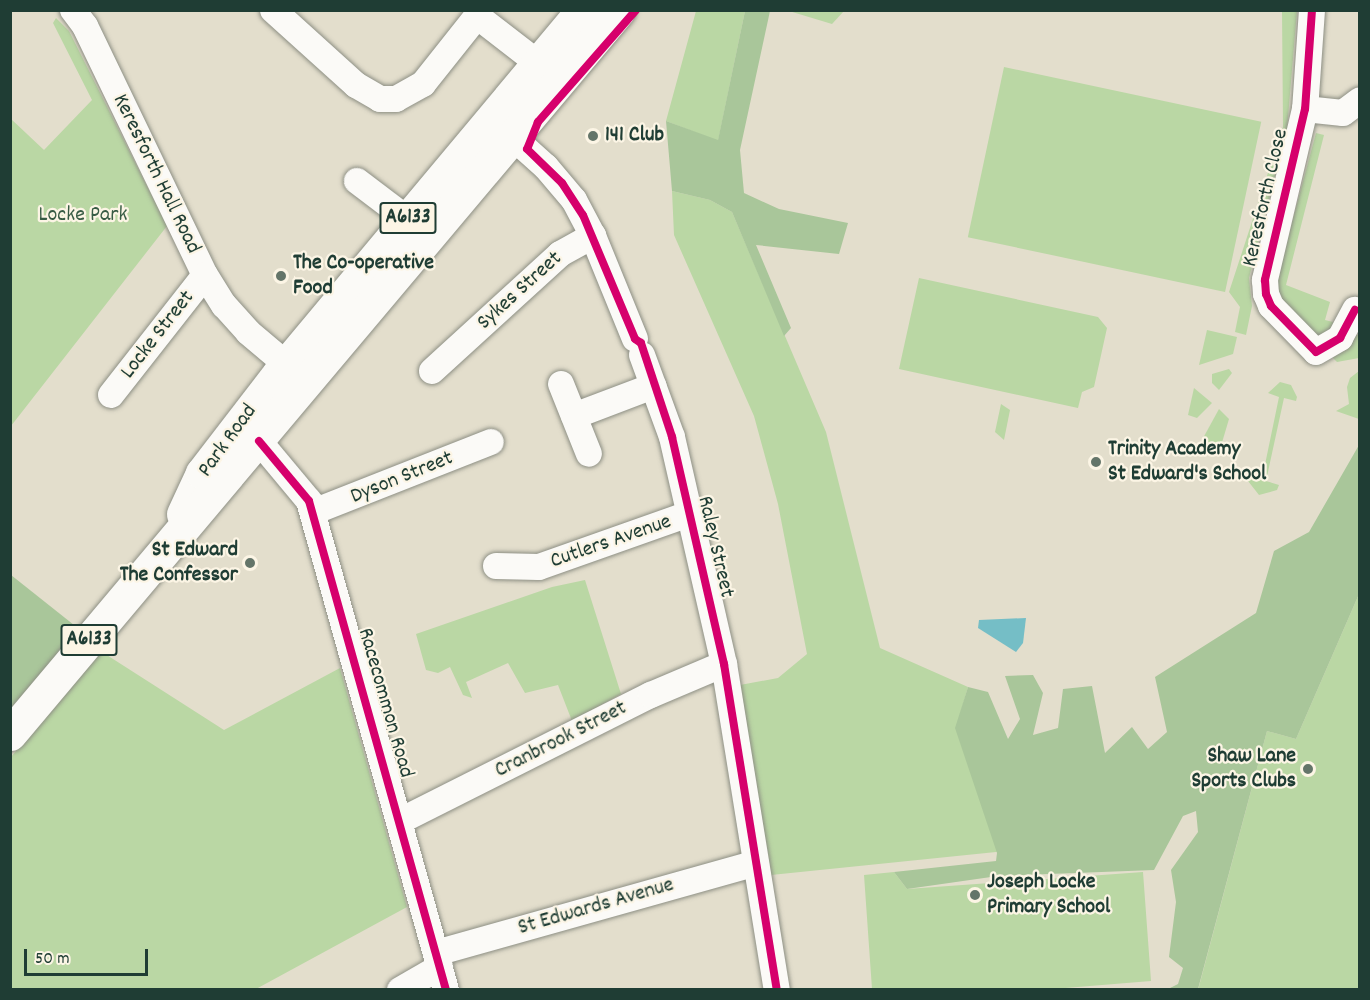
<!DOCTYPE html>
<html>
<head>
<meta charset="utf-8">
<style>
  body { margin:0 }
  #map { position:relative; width:1370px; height:1000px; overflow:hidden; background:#e3decc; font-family:Dekko,sans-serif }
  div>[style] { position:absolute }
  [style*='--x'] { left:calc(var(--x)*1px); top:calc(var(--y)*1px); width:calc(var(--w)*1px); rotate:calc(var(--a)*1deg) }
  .green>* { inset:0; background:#bad7a4; transform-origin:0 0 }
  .forest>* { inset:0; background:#a9c69a }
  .water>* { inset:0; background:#75bec6 }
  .roads { filter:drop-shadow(0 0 2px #8d8f84) drop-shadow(0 0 2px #8d8f84) }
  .minor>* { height:26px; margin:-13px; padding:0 13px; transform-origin:13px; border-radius:13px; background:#fbfaf7 }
  .highway>* { height:33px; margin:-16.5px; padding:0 16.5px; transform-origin:16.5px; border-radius:16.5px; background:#fbfaf7 }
  .cycleway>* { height:8px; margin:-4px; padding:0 4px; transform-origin:4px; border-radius:4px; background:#d6006c }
  .dots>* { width:16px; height:16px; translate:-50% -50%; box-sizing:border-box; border:3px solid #fcf5e5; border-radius:50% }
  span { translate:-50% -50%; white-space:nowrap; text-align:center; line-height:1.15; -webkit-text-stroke:4.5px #fcf5e5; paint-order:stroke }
  .shield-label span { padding:2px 4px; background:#fcf5e5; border:2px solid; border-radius:4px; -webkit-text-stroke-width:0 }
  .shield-label { font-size:21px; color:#1f3d34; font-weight:700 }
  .poi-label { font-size:22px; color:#1f3d34; font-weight:700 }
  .left { translate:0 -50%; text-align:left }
  .right { translate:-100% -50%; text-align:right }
  .street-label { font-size:22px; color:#1f3d34 }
  .park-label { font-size:22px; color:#375b44 }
  .frame { position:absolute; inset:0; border:12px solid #1f3d34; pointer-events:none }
  .scale { position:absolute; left:24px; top:949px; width:124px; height:27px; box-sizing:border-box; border:3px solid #1f3d34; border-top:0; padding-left:8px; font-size:18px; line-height:21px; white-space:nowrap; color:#1f3d34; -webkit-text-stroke:4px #fcf5e5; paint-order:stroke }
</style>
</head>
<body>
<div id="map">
  <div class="green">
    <i style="clip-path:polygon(696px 11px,745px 11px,718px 141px,666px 121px)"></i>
    <i style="clip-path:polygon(789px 11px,844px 11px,832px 24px)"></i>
    <i style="clip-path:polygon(1282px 11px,1297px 11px,1287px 129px,1249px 278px,1252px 306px,1246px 335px,1235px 332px,1240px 307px,1229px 292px,1283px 127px)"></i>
    <i style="clip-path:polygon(56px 18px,69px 31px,167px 226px,11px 426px,10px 118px,44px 150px,92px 100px,53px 23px)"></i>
    <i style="left:1004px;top:67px;width:263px;height:174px;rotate:12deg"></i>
    <i style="clip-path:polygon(1316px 133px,1324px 135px,1286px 285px,1330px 302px,1325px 320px,1341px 324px,1319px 340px,1281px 303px,1276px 282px)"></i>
    <i style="clip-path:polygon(672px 191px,710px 200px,732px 212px,826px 432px,880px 648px,968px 687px,956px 728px,1045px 847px,771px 875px,740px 685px,778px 678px,807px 654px,778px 504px,754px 416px,674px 235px)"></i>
    <i style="clip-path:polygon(919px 278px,1098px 317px,1107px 328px,1094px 387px,1082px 392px,1078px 408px,899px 369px)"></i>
    <i style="clip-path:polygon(1207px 330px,1237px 337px,1233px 354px,1199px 365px)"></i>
    <i style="clip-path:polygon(1352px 334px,1359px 335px,1359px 358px,1337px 362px,1331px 356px)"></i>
    <i style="clip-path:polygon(1229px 369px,1232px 373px,1219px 390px,1212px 383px,1212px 374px)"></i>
    <i style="clip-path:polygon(1359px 371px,1360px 371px,1359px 419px,1336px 411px,1349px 404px,1347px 387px,1350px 378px)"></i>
    <i style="clip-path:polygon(1280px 382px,1291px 385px,1297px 397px,1296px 401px,1284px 398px,1266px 481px,1279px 485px,1277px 490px,1259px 495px,1248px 481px,1249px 476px,1262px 479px,1279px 397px,1268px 393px)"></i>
    <i style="clip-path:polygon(1194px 388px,1212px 403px,1197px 418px,1188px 415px)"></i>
    <i style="clip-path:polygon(1001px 404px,1010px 410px,1004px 440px,995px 432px)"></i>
    <i style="clip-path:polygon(1219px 409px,1229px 419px,1218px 456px,1202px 440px)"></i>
    <i style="clip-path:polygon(585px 580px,621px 694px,572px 721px,558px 685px,525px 693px,508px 663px,466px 682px,472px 698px,463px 695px,450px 667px,438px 673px,426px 670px,416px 634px,552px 587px)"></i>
    <i style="clip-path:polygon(1359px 594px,1359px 989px,1198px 990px,1267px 731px,1296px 739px)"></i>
    <i style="clip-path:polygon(99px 650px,224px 730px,340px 668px,407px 907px,256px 989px,11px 990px,11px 757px)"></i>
    <i style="clip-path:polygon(894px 872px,907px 889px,1143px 872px,1151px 981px,1041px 990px,872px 989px,864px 875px)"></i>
  </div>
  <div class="forest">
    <i style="clip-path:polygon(745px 11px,770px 11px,740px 150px,744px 193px,779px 209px,848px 223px,839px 254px,756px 245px,791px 328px,784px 336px,732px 212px,710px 200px,672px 191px,666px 121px,718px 140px)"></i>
    <i style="clip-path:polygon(1359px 445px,1359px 594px,1296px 739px,1267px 731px,1198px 989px,1168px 989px,1178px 984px,1183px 968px,1169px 957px,1176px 902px,1171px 870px,1198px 832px,1196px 811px,1183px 816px,1154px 870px,998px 876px,907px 889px,894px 872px,996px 861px,997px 853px,955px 728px,968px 687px,988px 692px,1008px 739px,1020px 719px,1005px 676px,1033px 675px,1043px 693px,1033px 735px,1058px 728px,1063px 689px,1092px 686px,1105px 753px,1132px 727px,1148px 749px,1167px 732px,1155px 677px,1256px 613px,1274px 551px,1309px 532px)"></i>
    <i style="clip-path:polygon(11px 575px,79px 629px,11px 711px)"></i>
  </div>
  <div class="water">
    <i style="clip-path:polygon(1026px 618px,1023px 643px,1016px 652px,978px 628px,979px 620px)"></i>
  </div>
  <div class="roads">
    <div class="minor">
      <i style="--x:73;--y:10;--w:20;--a:53"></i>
      <i style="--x:85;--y:26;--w:276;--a:64.3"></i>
      <i style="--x:205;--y:275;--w:36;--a:58"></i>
      <i style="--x:224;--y:305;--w:36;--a:48"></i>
      <i style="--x:248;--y:332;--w:50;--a:40.1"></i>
      <i style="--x:273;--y:10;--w:112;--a:42.1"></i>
      <i style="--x:356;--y:85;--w:28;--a:30"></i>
      <i style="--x:380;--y:99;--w:16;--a:0"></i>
      <i style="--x:396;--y:99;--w:31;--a:-29"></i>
      <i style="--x:423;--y:84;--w:87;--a:-51.5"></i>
      <i style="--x:477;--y:16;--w:95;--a:37.7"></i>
      <i style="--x:1312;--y:10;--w:99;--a:94"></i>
      <i style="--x:1305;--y:109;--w:176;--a:103.2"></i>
      <i style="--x:1265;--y:280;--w:14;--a:86"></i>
      <i style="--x:1266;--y:294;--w:13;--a:67"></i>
      <i style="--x:1271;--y:306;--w:64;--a:45.6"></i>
      <i style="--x:1316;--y:352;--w:28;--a:-30"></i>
      <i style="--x:1340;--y:338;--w:32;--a:-62"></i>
      <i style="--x:1305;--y:109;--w:38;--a:6"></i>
      <i style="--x:1343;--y:113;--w:21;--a:-37"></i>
      <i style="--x:498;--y:124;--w:64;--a:41.9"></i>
      <i style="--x:546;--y:167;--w:43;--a:49.7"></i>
      <i style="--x:574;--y:200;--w:41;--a:62.2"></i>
      <i style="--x:593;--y:236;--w:111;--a:67.8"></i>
      <i style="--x:357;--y:181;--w:63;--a:37.2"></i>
      <i style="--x:642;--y:355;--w:87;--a:69.9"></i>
      <i style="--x:672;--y:437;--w:233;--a:77.1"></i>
      <i style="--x:724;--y:664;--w:330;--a:80.8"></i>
      <i style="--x:432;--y:371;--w:173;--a:-42.4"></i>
      <i style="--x:560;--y:254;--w:38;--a:-29"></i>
      <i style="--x:561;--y:384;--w:75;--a:68.2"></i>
      <i style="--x:111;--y:395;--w:152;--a:-51.9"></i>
      <i style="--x:574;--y:416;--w:85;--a:-20.8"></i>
      <i style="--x:259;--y:441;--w:78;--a:50.2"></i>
      <i style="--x:309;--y:501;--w:508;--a:74.35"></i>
      <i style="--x:313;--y:512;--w:191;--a:-21.5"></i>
      <i style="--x:496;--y:566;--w:43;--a:1.3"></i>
      <i style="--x:539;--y:567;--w:159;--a:-19.5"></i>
      <i style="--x:400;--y:821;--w:281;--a:-26.7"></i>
      <i style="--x:651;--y:695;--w:79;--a:-23"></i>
      <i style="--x:436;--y:953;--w:332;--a:-15.7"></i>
      <i style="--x:400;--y:990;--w:46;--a:-29.9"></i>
    </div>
    <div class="highway">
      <i style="--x:183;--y:514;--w:45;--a:-65.1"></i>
      <i style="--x:202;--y:473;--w:126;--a:-52.4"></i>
      <i style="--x:279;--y:373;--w:473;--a:-50.1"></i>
      <i style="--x:10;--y:734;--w:946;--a:-49.93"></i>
    </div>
  </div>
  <div class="cycleway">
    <i style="--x:636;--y:10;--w:149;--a:131.2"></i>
    <i style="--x:538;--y:122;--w:29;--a:112"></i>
    <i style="--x:527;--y:149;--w:49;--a:44.2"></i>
    <i style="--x:562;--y:183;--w:38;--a:57"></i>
    <i style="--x:583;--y:215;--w:134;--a:67.2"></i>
    <i style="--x:635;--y:339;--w:7;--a:34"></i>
    <i style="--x:641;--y:343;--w:99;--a:71.7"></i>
    <i style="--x:672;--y:437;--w:233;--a:77.1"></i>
    <i style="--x:724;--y:664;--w:330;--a:80.8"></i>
    <i style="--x:1312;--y:10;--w:99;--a:94"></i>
    <i style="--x:1305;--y:109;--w:176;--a:103.2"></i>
    <i style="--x:1265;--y:280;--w:14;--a:86"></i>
    <i style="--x:1266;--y:294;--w:13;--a:67"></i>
    <i style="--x:1271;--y:306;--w:64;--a:45.6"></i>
    <i style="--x:1316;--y:352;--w:28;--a:-30"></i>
    <i style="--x:1340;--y:338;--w:32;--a:-62"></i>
    <i style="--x:259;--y:441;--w:78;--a:50.2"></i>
    <i style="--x:309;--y:501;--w:508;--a:74.35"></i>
  </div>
  <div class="dots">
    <i style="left:593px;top:136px;background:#647569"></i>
    <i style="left:281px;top:276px;background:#647569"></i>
    <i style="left:1096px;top:462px;background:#647569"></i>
    <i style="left:250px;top:563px;background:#647569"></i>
    <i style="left:1308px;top:769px;background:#647569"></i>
    <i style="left:975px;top:895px;background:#647569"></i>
  </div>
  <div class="shield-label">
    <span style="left:408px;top:218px">A6133</span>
    <span style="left:89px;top:640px">A6133</span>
  </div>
  <div class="poi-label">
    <span class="left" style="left:605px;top:136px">141 Club</span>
    <span class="left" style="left:293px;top:276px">The Co-operative<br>Food</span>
    <span class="left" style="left:1108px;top:462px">Trinity Academy<br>St Edward's School</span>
    <span class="right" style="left:238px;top:563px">St Edward<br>The Confessor</span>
    <span class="right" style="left:1296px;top:769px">Shaw Lane<br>Sports Clubs</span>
    <span class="left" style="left:987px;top:895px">Joseph Locke<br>Primary School</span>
  </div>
  <div class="street-label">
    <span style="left:156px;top:174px;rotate:64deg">Keresforth Hall Road</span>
    <span style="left:1266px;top:198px;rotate:-77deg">Keresforth Close</span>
    <span style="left:520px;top:291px;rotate:-42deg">Sykes Street</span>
    <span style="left:158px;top:335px;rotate:-52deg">Locke Street</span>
    <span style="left:228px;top:441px;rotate:-54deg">Park Road</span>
    <span style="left:402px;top:478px;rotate:-22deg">Dyson Street</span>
    <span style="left:611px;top:542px;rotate:-19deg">Cutlers Avenue</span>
    <span style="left:715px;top:547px;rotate:77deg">Raley Street</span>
    <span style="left:385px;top:703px;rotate:74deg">Racecommon Road</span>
    <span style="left:561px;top:740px;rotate:-27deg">Cranbrook Street</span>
    <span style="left:596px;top:907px;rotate:-16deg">St Edwards Avenue</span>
  </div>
  <div class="park-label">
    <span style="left:83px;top:216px">Locke Park</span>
  </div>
  <div class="frame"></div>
  <div class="scale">50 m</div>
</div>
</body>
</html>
